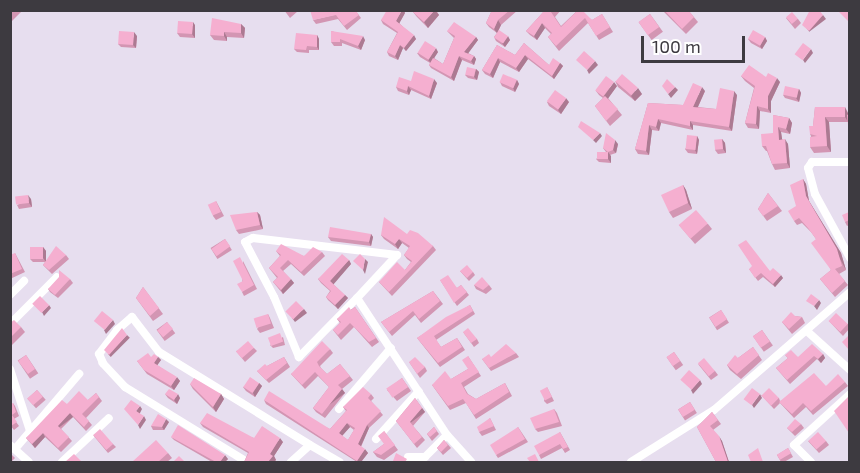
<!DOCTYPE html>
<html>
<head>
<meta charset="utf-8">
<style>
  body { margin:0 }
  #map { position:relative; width:860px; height:473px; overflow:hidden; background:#e7deef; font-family:"Exo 2",sans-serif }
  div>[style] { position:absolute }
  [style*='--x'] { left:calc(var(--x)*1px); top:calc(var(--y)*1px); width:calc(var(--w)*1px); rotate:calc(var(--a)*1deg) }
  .minor>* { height:8px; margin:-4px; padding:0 4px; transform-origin:4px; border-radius:4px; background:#fff }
  .wall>* { inset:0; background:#d396b3; transform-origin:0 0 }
  .shaded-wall>* { inset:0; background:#ac7a92; transform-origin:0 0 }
  .building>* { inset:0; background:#f5afd0; transform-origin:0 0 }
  span { translate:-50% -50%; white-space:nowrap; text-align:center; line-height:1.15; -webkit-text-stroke:5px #fff; paint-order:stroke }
  .frame { position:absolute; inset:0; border:12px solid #3d3a40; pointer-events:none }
  .scale { position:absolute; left:641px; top:36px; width:104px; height:27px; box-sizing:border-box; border:3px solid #3d3a40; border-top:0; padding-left:8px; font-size:18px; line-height:21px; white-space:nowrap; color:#3d3a40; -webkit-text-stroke:4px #fff; paint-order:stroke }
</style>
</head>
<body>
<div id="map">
  <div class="minor">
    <i style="--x:850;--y:162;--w:38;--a:180"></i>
    <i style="--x:812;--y:162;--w:7;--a:124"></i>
    <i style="--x:808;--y:168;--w:27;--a:75"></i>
    <i style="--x:815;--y:194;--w:73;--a:61.3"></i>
    <i style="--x:397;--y:255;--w:59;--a:132.9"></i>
    <i style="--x:357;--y:298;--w:164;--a:56.7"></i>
    <i style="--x:447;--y:435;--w:36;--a:48"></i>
    <i style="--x:10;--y:295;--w:20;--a:-45"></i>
    <i style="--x:357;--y:298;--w:83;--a:134.5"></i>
    <i style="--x:299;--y:357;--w:65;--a:-112.6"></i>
    <i style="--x:274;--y:297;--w:62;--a:-117.8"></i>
    <i style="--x:245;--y:242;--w:9;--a:-27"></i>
    <i style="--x:253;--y:238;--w:145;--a:6.7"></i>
    <i style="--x:10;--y:324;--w:66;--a:-45"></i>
    <i style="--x:808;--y:332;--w:57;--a:42.1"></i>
    <i style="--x:10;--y:369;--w:65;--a:72.1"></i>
    <i style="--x:339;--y:409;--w:80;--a:-49.6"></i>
    <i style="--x:376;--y:439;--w:64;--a:-48.1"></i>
    <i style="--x:10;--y:445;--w:25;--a:42"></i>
    <i style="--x:15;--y:449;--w:99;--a:-49.5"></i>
    <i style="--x:408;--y:457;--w:17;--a:0"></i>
    <i style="--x:425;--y:457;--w:31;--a:-45"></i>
    <i style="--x:62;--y:462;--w:64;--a:-43.1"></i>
    <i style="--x:247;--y:462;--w:143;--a:-148.4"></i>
    <i style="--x:125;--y:387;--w:33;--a:-133"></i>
    <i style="--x:103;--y:363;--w:10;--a:-114"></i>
    <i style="--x:99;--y:354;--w:30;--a:-53"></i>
    <i style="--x:117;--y:330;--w:20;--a:-41"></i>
    <i style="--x:132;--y:317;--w:44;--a:52.4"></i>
    <i style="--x:159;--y:352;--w:177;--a:31.6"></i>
    <i style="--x:291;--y:462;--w:25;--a:-42"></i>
    <i style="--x:310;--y:445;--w:34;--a:30"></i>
    <i style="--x:631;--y:462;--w:98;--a:-32.1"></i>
    <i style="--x:714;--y:410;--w:180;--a:-40.9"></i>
    <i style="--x:811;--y:462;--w:24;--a:-135"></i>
    <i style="--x:794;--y:445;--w:76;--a:-42.3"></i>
  </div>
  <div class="wall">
    <i style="clip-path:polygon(10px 10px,23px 10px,12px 21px,10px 20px)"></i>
    <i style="clip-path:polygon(284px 10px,297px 10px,298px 11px,290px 18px)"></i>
    <i style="clip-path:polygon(355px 10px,361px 18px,347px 30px,338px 19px,316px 24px,313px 20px)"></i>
    <i style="clip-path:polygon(414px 10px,436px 10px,439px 15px,428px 28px,417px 17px,413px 12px)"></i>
    <i style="clip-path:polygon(492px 10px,518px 10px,501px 25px,498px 32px,510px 40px,505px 47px,496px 41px,494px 37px,497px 33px,489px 27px,486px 23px)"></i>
    <i style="clip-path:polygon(545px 10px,561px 10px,555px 17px,561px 26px,578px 10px,592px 20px,602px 14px,613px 32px,599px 40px,588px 23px,559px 51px,548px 37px,551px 34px,545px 28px,537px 40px,530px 35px,526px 31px)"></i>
    <i style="clip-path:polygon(662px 10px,688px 10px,698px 22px,686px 34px)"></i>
    <i style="clip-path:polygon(405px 13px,399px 23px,416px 39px,406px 51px,403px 48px,398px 60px,389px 56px,387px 52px,397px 33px,383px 24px,381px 20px)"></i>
    <i style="left:650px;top:14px;width:22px;height:14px;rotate:54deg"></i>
    <i style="clip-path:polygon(786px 18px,798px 19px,801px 23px,795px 29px)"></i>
    <i style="clip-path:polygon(241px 24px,245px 28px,244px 38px,227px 37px,227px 41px,214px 40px,210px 35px)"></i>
    <i style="clip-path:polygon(195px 25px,195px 38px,180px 37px,177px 33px)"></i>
    <i style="clip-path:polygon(331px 31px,365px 40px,361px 50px,342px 43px,342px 46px,334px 46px,331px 42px)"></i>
    <i style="clip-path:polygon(447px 31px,476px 37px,478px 40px,468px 53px,474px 56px,476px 59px,474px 65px,462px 60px,454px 81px,431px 68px,429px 65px,430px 63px,420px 57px,417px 53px,438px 52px,434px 58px,443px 64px,454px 38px)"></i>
    <i style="clip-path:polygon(317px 35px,319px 39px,319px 50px,309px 50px,309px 53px,297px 52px,294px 49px)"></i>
    <i style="clip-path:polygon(137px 36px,136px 48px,121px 47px,118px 44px)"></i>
    <i style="clip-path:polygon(765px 37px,767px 41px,762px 49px,751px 43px,748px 39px)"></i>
    <i style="clip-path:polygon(524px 43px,549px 65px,560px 63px,563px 66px,554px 79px,528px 59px,519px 72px,500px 62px,493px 78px,485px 74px,482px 70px,497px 45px,515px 55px)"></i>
    <i style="clip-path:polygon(476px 69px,479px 72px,477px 80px,468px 78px,465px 75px)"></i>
    <i style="clip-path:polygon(741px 76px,766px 77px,780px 82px,771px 101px,771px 113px,760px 111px,759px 129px,748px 128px,745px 123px,754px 88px,745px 81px)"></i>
    <i style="clip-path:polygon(517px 80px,519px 84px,515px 92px,502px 86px,500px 82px)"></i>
    <i style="clip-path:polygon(411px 81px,437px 83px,431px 99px,411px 90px,409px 95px,398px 91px,396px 87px)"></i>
    <i style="clip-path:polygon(615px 81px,642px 94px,635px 101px,618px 87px)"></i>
    <i style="clip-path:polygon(617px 86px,608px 98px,622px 115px,610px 126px,595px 106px,603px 98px,599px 95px,596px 91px)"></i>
    <i style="clip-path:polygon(799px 89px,801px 93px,799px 102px,785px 98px,783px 95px)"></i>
    <i style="clip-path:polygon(705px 91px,698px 107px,716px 109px,737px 95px,732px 131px,693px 125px,693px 130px,661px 123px,659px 131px,652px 130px,649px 155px,638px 154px,635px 149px,648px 103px,683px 105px)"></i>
    <i style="clip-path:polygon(547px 102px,569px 102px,561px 114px,549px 106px)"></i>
    <i style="clip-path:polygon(815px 107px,848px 113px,848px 115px,849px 114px,849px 127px,848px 122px,829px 122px,831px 152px,814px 153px,810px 147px,811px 136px,810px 134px,813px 126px)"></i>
    <i style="clip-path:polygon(773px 115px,789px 118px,792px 123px,790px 134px,781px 132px,782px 139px,788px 144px,790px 168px,775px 170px,772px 164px,767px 151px,766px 151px,762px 146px,773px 133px)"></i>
    <i style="clip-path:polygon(697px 136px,699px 140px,697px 154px,688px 153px,685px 149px)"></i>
    <i style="clip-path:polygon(722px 139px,725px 143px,726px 153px,718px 154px,715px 150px)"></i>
    <i style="clip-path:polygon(618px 144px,616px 153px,610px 155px,611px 163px,599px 162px,596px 159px,606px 152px,603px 148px)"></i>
    <i style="clip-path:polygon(803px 179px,806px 184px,809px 201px,841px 253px,846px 270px,839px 274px,848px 285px,835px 297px,820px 279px,831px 270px,816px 239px,811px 232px,802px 223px,797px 225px,794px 221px)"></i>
    <i style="clip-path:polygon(683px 185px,686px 190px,692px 209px,673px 218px,669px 212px)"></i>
    <i style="clip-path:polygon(768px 193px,782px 211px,767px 221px,758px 209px)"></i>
    <i style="clip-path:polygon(31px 199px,32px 207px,19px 209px,17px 205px)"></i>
    <i style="clip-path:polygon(216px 201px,224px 216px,216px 220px,213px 216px)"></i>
    <i style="clip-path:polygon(257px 212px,260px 215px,263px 229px,239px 234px,236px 230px)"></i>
    <i style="clip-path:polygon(849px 212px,849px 225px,847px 226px,845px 222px)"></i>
    <i style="clip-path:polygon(708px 224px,712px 229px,695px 244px,679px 225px)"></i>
    <i style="clip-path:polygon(371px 234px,373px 237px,371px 246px,331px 241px,328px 237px)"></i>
    <i style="clip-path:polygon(407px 234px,433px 246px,436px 250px,392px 296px,379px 282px,405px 270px,411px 262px,407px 259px,404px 255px,409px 248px,402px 243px,398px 249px,384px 239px,381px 235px)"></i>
    <i style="left:225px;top:239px;width:13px;height:17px;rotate:58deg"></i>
    <i style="clip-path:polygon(43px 247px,46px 251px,46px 261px,66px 255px,69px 259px,52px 274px,43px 265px,45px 262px,33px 262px,30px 259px)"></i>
    <i style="clip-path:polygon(276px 251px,304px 256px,322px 252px,325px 256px,304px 276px,291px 264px,283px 271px,294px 283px,283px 294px,273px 282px,277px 278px,269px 268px,280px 256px)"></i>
    <i style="clip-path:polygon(15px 253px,25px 272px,10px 279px,10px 265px,12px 264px)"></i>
    <i style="clip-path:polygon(349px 260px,351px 264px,333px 284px,348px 298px,338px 309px,328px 300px,326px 297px,330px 291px,321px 283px,318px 279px)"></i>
    <i style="clip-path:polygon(243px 261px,257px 289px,244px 296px,242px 292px)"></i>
    <i style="clip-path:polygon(749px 269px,770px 271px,783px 278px,775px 287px,763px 277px,758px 281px)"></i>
    <i style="clip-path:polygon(460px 271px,473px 272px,475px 275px,469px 281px)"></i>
    <i style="clip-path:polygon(70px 279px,73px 283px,58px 298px,50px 292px,48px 289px)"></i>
    <i style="clip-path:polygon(440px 280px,457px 288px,461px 285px,469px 295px,457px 306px)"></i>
    <i style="clip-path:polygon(474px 285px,489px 285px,492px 289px,486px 294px,476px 289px)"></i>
    <i style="clip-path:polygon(143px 287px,163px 314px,153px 321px,136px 298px)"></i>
    <i style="clip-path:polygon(433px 291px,443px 304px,421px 323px,415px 315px,392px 336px,381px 322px)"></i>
    <i style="clip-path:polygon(470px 305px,475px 314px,436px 340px,441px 347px,457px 338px,465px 350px,440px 367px,417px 338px)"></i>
    <i style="clip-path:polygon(355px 307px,379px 342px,372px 347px,354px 327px,341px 340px,333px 330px,340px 323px,337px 319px)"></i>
    <i style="left:721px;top:310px;width:15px;height:14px;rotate:58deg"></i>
    <i style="clip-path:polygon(268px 314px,270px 318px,274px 328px,260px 333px,257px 329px)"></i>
    <i style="clip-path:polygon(795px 316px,802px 317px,805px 323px,792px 334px,782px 322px)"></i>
    <i style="clip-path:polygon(829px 321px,848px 324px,849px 326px,849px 329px,843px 336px)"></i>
    <i style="left:167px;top:322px;width:14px;height:13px;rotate:54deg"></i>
    <i style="clip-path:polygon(10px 323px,21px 327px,25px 332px,12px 345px,10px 343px)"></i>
    <i style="left:762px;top:330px;width:19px;height:11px;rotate:55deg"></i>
    <i style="clip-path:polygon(463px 332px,477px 339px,479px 343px,474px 347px)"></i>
    <i style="clip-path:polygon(283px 337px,285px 345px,273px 348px,270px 345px)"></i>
    <i style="clip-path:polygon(753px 347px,762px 360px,741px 379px,730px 370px,727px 365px,738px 358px)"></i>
    <i style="clip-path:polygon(254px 348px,257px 351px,245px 362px,236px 351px)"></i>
    <i style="clip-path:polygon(330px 349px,333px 353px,320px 366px,321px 368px,327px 374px,340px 364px,353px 380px,342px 389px,345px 393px,325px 418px,316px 412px,313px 408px,329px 387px,318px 376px,305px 389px,291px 374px)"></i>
    <i style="left:674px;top:352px;width:16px;height:9px;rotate:55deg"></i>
    <i style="clip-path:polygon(516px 353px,519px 357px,491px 371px,482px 359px)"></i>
    <i style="clip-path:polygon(823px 354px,825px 358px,821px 363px,817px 359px,790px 384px,776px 368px,788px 358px,785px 355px,798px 357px)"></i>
    <i style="left:26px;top:355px;width:22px;height:10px;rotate:56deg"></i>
    <i style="clip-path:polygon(468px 356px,481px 376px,464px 387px,468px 394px,476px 399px,505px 383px,512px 396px,476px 419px,466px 403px,450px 410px,432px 385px,451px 379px,468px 369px)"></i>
    <i style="clip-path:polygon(151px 357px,158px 357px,161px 360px,157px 365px,180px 381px,174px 390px,147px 374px,137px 361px)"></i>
    <i style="clip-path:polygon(284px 357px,290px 367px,269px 383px,257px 371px,267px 366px)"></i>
    <i style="clip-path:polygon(409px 362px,425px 367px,427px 371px,420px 378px)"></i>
    <i style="clip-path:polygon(698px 364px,715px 371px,718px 375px,711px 380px)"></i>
    <i style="clip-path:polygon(402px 378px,411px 391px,397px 401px,387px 390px)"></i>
    <i style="clip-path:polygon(845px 382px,848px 386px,813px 415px,806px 407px,794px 418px,780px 403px,774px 409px,761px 395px,779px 398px,780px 401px,826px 386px)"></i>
    <i style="clip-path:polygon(259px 383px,262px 386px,255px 397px,246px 391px,243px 387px)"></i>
    <i style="clip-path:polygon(190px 384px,221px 394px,224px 399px,216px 412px,193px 389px)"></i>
    <i style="clip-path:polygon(547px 387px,554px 401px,547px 404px,544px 401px)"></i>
    <i style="left:37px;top:390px;width:13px;height:13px;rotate:48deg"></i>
    <i style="clip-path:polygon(96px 393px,102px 401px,86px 418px,92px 425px,86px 431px,73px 417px,61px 429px,72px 441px,61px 452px,45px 437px,35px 448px,26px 438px,67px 404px,88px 400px)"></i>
    <i style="clip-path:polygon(165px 394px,180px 398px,177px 404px,168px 398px)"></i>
    <i style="clip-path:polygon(evenodd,371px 394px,374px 398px,371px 401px,383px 415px,369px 428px,361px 447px,368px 453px,361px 462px,357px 462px,266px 404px,264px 400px,330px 429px,346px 411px,343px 407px,371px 394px,350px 427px,354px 430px,348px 440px,342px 436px,350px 427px)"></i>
    <i style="clip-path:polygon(415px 398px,425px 412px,413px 426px,425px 440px,417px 448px,396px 421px)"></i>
    <i style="left:690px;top:402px;width:13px;height:14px;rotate:58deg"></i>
    <i style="clip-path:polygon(13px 403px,15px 406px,19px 416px,14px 419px,19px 426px,14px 430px,10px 425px)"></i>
    <i style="clip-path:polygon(554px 409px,557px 413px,562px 426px,538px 432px,535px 429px)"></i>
    <i style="clip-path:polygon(712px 412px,721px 424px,713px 430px,722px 441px,729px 462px,716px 462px,697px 427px)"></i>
    <i style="clip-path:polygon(490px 418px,496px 430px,482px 436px,479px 432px)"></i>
    <i style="clip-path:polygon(169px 422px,164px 430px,153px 430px,151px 426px)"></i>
    <i style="clip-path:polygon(200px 423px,254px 438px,283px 442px,274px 456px,276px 460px,274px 462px,244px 462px,248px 453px,203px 427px)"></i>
    <i style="clip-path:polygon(801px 424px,804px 428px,795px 436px,787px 428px)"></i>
    <i style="clip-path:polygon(434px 427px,439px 434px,432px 441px,427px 434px)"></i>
    <i style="clip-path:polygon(518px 427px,528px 442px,498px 458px,496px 455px)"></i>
    <i style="clip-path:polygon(384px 431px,398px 450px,384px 460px,377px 457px,373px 452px,384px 444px)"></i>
    <i style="clip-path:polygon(560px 432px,570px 450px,565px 453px,562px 448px,541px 459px,539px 455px)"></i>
    <i style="clip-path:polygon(93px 435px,113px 444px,116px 447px,108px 453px)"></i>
    <i style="clip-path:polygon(171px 437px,228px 459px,225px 462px,212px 462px,174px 440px)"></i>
    <i style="clip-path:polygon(444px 440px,451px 448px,443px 455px,437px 448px)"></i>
    <i style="clip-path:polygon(808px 441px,826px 441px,829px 445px,819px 453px)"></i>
    <i style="clip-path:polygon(788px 448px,793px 457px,784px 462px,781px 462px,777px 455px)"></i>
    <i style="clip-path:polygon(10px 453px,15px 458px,11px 462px,10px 462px)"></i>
    <i style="clip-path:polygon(168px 453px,172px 458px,167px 462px,132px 462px)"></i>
  </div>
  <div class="shaded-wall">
    <i style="clip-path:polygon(402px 10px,404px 10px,405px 13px,399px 24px,396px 21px)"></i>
    <i style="clip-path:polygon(435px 10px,439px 15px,428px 28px,424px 22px)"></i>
    <i style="left:823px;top:15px;width:5px;height:21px;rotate:53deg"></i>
    <i style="clip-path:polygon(498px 20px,501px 25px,497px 33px,494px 29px)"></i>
    <i style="clip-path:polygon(193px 22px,195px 25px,195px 38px,192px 34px)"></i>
    <i style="clip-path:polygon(542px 23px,545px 28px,537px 40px,534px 36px)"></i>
    <i style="clip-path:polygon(241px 24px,245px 28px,244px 38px,241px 33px)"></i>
    <i style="clip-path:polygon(134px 32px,137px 36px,136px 48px,133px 45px)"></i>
    <i style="clip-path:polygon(224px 32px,227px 37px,227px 41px,224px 36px)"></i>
    <i style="clip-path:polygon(317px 35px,319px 39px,319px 50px,317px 47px)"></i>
    <i style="clip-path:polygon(414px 35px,416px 39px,406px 51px,404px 48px)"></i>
    <i style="clip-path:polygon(363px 36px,365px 40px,361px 50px,358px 46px)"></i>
    <i style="clip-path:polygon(508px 36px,510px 40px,505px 47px,502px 43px)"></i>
    <i style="clip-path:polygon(476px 37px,478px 40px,467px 55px,464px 52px)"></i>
    <i style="clip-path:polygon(765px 37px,767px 41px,762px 49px,760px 46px)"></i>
    <i style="clip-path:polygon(400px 45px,403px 48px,398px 60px,395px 56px)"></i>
    <i style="clip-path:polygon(436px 48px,438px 52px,431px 63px,428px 60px)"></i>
    <i style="clip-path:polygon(811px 49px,813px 53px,805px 63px,803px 60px)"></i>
    <i style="clip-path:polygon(525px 55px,528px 59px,519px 72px,516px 68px)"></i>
    <i style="clip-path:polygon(459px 56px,462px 60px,454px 81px,451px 77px)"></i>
    <i style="clip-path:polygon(474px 56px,476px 59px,474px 65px,471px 61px)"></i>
    <i style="clip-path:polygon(498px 58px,500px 62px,493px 78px,490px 74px)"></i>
    <i style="clip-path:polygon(595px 61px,598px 65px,589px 74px,587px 70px)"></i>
    <i style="clip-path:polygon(560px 63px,563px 66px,554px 79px,552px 76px)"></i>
    <i style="clip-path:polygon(476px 69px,479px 72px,477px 80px,474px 77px)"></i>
    <i style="clip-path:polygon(777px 78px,780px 82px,771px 101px,771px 113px,768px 109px,768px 96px)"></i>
    <i style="clip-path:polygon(434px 79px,437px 83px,431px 99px,429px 96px)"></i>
    <i style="clip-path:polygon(517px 80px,519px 84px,515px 92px,513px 88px)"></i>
    <i style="clip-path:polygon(614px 82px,617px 86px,607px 100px,604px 96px)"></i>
    <i style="clip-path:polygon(408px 86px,411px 90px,409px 95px,407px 91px)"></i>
    <i style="clip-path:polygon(675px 87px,678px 90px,671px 98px,668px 94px)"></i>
    <i style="clip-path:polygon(702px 87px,705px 91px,696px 111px,693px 107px)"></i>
    <i style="clip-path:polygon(638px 88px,642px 94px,635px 101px,631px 96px)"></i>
    <i style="clip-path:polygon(799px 89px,801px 93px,799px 102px,796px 98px)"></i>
    <i style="clip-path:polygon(734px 91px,737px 95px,732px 131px,729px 127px)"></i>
    <i style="clip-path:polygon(566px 98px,569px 102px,561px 114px,558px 110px)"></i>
    <i style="clip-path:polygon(757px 106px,760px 111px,759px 129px,756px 124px)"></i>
    <i style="clip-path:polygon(845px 107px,848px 113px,848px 122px,845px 117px)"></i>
    <i style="clip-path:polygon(825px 117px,829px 122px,831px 152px,827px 146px)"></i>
    <i style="clip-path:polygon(789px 118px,792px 123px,790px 134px,786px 129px)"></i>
    <i style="clip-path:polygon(658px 119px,661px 123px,659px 131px,656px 127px)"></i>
    <i style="clip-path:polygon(690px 121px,693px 125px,693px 130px,690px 126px)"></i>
    <i style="clip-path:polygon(649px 125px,652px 130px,649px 155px,646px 151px)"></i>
    <i style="clip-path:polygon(778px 127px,781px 132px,783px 145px,779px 140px)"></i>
    <i style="clip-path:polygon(600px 133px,602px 136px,596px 143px,593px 140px)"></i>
    <i style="clip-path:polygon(697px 136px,699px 140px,697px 154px,695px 150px)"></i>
    <i style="clip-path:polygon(722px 139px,725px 143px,726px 153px,723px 149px)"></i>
    <i style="clip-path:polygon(785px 139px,788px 144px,790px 168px,787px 163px)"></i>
    <i style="clip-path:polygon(615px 140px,618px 144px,616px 153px,613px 150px)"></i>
    <i style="clip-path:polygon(608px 152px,611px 156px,611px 163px,608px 159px)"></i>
    <i style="clip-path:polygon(803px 179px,806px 184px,809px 201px,841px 253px,846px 270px,806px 196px)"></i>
    <i style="clip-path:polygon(683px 185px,686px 190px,692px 209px,688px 203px)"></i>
    <i style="clip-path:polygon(28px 195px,31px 199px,32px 207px,29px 203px)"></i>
    <i style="clip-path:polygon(257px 212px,260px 215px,263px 229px,260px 225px)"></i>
    <i style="clip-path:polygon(371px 234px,373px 237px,371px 246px,369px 242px)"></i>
    <i style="clip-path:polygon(399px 239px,402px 243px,398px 249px,395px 244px)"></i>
    <i style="clip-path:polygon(43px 247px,46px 251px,46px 262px,43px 258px)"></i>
    <i style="clip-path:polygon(365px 259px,368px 262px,365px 274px,363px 270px)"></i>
    <i style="clip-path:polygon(349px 260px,351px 264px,333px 285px,330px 281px)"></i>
    <i style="clip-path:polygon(781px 275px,783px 278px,775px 287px,773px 284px)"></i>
    <i style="clip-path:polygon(291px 279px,294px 283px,283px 294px,281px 290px)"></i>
    <i style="clip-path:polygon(345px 295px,348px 298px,338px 309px,335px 305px)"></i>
    <i style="clip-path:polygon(819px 300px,821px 303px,817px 310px,814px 306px)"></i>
    <i style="clip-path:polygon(49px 305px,51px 308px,44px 316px,42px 312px)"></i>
    <i style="left:304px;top:309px;width:5px;height:15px;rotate:53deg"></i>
    <i style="clip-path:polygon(113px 320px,115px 324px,106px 334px,104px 330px)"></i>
    <i style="left:127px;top:335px;width:4px;height:27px;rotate:45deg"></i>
    <i style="clip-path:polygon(823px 354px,825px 358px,821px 363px,818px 359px)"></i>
    <i style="clip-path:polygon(158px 357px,161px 360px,156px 367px,154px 363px)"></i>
    <i style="clip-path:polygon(177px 377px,180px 381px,174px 390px,171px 386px)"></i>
    <i style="clip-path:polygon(700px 380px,702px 384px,693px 394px,691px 390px)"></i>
    <i style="clip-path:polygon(259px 383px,262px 386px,255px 397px,253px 393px)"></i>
    <i style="left:342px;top:389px;width:5px;height:32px;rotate:53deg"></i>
    <i style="clip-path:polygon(178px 394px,180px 398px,177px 404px,174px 400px)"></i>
    <i style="clip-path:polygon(221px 394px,224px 399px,216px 412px,213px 407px)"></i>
    <i style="clip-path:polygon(760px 394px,762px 398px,754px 408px,752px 405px)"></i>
    <i style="clip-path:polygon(140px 406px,142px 409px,139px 415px,136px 411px)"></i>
    <i style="left:422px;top:408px;width:5px;height:18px;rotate:53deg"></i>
    <i style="left:70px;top:413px;width:5px;height:18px;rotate:53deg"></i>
    <i style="clip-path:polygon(144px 416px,146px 420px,140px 429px,138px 425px)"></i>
    <i style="clip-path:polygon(166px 419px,169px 422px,164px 430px,162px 427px)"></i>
    <i style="clip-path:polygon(347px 423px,350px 427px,341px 437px,339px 433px)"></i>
    <i style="clip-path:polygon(367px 425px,369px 428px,360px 448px,358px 444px)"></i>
    <i style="clip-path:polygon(43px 433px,45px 437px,35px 448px,32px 444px)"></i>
    <i style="clip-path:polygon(719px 436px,722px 441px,729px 462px,728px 462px)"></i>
    <i style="clip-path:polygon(280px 438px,283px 442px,274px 456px,276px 460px,274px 462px,268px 462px,270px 454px)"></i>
    <i style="clip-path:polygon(365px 449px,368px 453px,361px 462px,358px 462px,357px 461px)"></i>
    <i style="clip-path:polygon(225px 455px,228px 459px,225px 462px,220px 462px)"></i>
  </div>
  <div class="building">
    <i style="clip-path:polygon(310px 10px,355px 10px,359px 15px,344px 26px,336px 15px,313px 20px)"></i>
    <i style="clip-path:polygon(387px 10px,402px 10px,396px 21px,414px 35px,404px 48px,400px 45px,395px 56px,387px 52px,398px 32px,381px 20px)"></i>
    <i style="clip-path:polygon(414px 10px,435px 10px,424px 22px,413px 12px)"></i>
    <i style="clip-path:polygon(492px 10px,510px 10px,498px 20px,494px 29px,486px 23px)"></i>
    <i style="clip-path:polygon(545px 10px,553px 10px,551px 12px,561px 27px,578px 10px,582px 10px,592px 20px,602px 14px,610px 27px,596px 36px,585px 18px,556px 46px,548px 37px,552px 33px,542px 23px,534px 36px,526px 31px)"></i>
    <i style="clip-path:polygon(664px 10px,688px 10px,694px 17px,682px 29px)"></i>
    <i style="clip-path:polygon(810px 10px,819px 10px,823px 15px,809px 31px,802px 25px)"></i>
    <i style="clip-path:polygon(839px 10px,849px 10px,849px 22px,838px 11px)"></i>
    <i style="left:792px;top:12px;width:9px;height:8px;rotate:49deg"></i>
    <i style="left:650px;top:14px;width:16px;height:14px;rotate:55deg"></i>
    <i style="clip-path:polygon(212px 18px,241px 24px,241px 33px,224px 32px,224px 36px,210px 35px)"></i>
    <i style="left:178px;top:21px;width:15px;height:12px;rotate:4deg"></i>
    <i style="clip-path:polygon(454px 22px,476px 37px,464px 52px,474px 56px,471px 61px,459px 56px,451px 77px,429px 65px,433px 58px,443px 64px,455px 36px,447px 31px)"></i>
    <i style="left:499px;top:30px;width:11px;height:9px;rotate:34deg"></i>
    <i style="left:753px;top:30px;width:14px;height:10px;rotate:30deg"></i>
    <i style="left:119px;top:31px;width:15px;height:13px;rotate:4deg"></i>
    <i style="clip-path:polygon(331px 31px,363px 36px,358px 46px,340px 39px,340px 42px,331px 42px)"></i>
    <i style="clip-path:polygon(296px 33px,317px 35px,317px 47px,307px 46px,306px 50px,294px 49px)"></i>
    <i style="left:425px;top:41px;width:13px;height:14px;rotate:32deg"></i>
    <i style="clip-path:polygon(524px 43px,549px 65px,553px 58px,560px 63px,552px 76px,525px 55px,516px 68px,498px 58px,490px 74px,482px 70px,497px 45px,515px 55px)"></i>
    <i style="left:803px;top:43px;width:10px;height:14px;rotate:37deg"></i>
    <i style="left:584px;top:51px;width:15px;height:12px;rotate:42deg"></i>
    <i style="clip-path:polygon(749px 65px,766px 77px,768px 73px,777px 78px,768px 96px,768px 109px,757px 106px,756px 124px,745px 123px,755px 86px,741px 76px)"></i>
    <i style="left:467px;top:67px;width:9px;height:8px;rotate:13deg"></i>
    <i style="clip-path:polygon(414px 71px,434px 79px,429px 96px,408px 86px,407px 91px,396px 87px,399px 77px,411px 81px)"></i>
    <i style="left:503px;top:74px;width:15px;height:9px;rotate:23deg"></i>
    <i style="left:622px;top:74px;width:21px;height:10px;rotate:41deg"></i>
    <i style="left:606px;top:76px;width:10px;height:18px;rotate:37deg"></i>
    <i style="clip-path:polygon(667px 79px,675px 87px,668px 94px,662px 86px)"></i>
    <i style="clip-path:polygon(693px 83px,702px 87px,693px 107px,716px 109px,720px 88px,734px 91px,729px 127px,690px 121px,690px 126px,658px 119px,656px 127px,649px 125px,646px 151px,635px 149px,648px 103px,683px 105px)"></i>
    <i style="left:785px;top:86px;width:14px;height:9px;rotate:12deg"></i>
    <i style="left:555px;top:90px;width:14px;height:14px;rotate:36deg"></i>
    <i style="clip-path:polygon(605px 96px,618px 109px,606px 121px,595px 106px)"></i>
    <i style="clip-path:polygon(815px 107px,845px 107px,845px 117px,825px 117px,827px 146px,810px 147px,810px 137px,817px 136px,810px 134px,809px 126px,813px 126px)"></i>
    <i style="clip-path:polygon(849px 114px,849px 125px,848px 125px,847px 115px)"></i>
    <i style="clip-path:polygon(773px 115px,789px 118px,786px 129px,778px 127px,779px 140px,785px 139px,787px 163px,772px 164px,766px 146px,762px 146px,761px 134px,773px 133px)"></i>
    <i style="clip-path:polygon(581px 121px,600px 133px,593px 140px,578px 127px)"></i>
    <i style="clip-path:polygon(606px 133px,615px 140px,613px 150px,608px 152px,603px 148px)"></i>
    <i style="left:687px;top:135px;width:10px;height:14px;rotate:6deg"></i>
    <i style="left:722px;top:139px;width:10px;height:8px;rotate:84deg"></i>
    <i style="left:597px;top:152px;width:11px;height:7px"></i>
    <i style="clip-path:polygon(803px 179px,806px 196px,837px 249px,842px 266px,835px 269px,845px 281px,832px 293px,820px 279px,831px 270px,811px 243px,816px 239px,808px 228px,799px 218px,794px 221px,788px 211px,796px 206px,790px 185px)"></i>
    <i style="clip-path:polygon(683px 185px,688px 203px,669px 212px,661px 195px)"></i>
    <i style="clip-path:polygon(768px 193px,778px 206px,763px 216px,758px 209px)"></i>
    <i style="left:28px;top:195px;width:8px;height:13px;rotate:83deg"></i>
    <i style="left:216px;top:201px;width:12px;height:9px;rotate:66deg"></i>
    <i style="left:696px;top:210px;width:18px;height:23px;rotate:49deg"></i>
    <i style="clip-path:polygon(257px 212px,260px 225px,236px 230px,230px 215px)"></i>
    <i style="clip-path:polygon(849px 212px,849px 220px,845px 222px,842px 215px)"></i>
    <i style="clip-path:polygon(384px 217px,407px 234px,410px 230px,418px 233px,433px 246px,389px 292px,379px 282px,397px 262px,405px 270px,412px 261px,404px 255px,410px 246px,399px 239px,395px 244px,381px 235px)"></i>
    <i style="clip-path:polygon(330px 227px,371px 234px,369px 242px,328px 237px)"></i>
    <i style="left:225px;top:239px;width:9px;height:17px;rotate:54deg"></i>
    <i style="clip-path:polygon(746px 240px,770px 271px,773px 268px,781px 275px,773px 284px,761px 273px,755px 278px,749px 269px,752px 266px,738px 245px)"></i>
    <i style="clip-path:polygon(281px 244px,304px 256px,313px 247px,322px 252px,301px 272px,288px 260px,280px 268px,291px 279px,281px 290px,273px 282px,278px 277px,269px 268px,281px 255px,276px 251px)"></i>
    <i style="clip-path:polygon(56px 246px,66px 255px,49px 270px,43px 265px)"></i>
    <i style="left:30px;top:247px;width:13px;height:12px"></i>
    <i style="clip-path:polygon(15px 253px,22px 269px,10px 274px,10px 265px,12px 264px,10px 255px)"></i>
    <i style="clip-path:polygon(342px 254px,349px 260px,330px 281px,345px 295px,335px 305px,326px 297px,331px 291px,318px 279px)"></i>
    <i style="clip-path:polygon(360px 254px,365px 259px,363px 270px,353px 261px)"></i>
    <i style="clip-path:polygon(240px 257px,254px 285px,242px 292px,237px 284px,243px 281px,233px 261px)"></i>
    <i style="clip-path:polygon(467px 265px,473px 272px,467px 278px,460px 271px)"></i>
    <i style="clip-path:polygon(59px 270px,70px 279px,55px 295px,48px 289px,59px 277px)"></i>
    <i style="clip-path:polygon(448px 275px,457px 288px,461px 285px,467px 292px,454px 303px,440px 280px)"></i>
    <i style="clip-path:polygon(482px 277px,489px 285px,483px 290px,474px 285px)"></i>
    <i style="clip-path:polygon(143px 287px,159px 308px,150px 316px,136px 298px)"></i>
    <i style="clip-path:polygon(433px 291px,440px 301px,419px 319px,413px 311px,389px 332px,381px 322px)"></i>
    <i style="clip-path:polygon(811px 294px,819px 300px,814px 306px,806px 301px)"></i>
    <i style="left:40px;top:296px;width:13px;height:11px;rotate:45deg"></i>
    <i style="left:296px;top:301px;width:11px;height:15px;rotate:45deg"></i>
    <i style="clip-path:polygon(470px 305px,473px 311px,434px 336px,441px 347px,457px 338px,462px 347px,438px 363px,417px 338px,446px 317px)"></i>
    <i style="clip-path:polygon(349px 307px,351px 310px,355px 307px,376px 338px,369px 342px,350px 323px,338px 335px,333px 330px,341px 322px,337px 319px)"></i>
    <i style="left:721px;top:310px;width:11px;height:14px;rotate:56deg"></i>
    <i style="left:102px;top:311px;width:14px;height:13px;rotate:39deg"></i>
    <i style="clip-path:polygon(791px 312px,795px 316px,802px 317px,789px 329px,782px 322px)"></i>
    <i style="left:836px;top:313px;width:16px;height:11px;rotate:43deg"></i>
    <i style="left:268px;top:314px;width:10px;height:15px;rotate:73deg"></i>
    <i style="clip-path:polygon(14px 320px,21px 327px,10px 338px,10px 323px)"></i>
    <i style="left:167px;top:322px;width:9px;height:13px;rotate:49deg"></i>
    <i style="clip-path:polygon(122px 328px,127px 335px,109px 355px,104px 350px)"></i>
    <i style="clip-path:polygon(468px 328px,477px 339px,471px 343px,463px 332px)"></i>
    <i style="left:762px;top:330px;width:14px;height:11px;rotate:56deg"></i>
    <i style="left:280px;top:333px;width:9px;height:13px;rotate:69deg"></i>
    <i style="clip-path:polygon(849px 335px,849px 350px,842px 342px)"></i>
    <i style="left:248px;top:341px;width:9px;height:16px;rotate:49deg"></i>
    <i style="clip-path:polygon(322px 341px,330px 349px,317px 362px,319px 366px,327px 374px,340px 364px,350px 376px,338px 385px,342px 389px,322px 414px,313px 408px,329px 387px,315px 372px,302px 385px,291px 374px)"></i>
    <i style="clip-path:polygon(506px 344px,516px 353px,489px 368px,482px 359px,489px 354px,491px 357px)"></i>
    <i style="clip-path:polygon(812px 344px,823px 354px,818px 359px,814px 356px,787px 380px,776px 368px,788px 358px,785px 355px,791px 350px,798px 357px)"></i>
    <i style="clip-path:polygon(753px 347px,759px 355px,737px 374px,727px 365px,735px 355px,738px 358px)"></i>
    <i style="left:674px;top:352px;width:11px;height:9px;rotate:56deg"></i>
    <i style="clip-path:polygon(148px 353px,151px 357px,154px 354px,158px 357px,154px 363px,177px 377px,171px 386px,144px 370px,137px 361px)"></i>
    <i style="clip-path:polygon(26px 355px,35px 369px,28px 374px,18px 361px)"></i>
    <i style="clip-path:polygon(468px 356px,479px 372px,461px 383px,467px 394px,476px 399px,505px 383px,509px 392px,474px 415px,463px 399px,448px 406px,432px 385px,445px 371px,451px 379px,468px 369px,462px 360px)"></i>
    <i style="clip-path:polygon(284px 357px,287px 363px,266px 380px,257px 371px,265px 364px,267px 366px)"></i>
    <i style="clip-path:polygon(415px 357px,425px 367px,417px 374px,409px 362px)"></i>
    <i style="left:704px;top:358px;width:17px;height:8px;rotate:50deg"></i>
    <i style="left:689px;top:370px;width:15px;height:13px;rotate:42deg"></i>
    <i style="clip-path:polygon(814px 373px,826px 386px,838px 374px,845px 382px,811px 411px,803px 403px,792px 414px,779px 402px)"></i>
    <i style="left:250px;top:377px;width:11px;height:12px;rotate:34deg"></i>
    <i style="clip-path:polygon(194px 378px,221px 394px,213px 407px,190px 384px)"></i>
    <i style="left:402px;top:378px;width:11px;height:19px;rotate:56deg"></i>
    <i style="clip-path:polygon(evenodd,363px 387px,371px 394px,368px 398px,381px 411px,367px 425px,358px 444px,365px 449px,357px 461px,264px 400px,269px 391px,330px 429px,347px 410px,343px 407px,363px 387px,347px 423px,355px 428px,348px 440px,339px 433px,347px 423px)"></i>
    <i style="left:547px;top:387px;width:11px;height:8px;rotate:63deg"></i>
    <i style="left:752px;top:388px;width:10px;height:14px;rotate:37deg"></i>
    <i style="left:769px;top:388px;width:14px;height:11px;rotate:45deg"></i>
    <i style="clip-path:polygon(169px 389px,178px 394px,174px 400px,165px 394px)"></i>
    <i style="left:37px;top:390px;width:9px;height:13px;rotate:49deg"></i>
    <i style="clip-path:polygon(79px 391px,88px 400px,96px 393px,99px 397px,82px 414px,89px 421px,84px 427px,70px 413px,58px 426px,69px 437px,58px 448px,43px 433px,32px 444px,26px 438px,62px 400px,67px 404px)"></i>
    <i style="clip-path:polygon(849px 396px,849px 433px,834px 411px)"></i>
    <i style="clip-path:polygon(415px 398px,422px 408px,410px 422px,422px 437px,414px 444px,396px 421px)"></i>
    <i style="clip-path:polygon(131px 400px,140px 406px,136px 411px,144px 416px,138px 425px,124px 409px)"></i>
    <i style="left:690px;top:402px;width:9px;height:14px;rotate:58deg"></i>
    <i style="clip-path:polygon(13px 403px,16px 412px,12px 415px,17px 422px,11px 426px,10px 404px)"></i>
    <i style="clip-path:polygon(554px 409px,559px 422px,535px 429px,530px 418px)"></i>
    <i style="clip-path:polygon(712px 412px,718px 420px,710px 426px,719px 436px,728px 462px,716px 462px,697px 427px)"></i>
    <i style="clip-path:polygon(207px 413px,254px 438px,262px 426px,280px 438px,270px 454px,273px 456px,268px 462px,244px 462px,249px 452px,200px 423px)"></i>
    <i style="clip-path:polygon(158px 414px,166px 419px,162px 427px,151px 426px)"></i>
    <i style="clip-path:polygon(490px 418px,494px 426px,479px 432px,477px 427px)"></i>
    <i style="clip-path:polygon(795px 419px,801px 424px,792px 432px,787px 428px)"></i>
    <i style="clip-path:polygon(178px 425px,225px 455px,220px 462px,216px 462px,171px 437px)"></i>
    <i style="clip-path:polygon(434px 427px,437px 431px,430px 437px,427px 434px)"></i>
    <i style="clip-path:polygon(518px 427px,525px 439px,496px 455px,490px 445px)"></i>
    <i style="left:100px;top:429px;width:20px;height:9px;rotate:49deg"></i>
    <i style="clip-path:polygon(384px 431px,395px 445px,381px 455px,373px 452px,384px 444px,378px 436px)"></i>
    <i style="clip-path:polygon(560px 432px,568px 447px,563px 449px,560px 444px,539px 455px,534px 446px)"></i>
    <i style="left:818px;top:432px;width:12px;height:13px;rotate:48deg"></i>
    <i style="clip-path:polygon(156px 440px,168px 453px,158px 462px,132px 462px)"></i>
    <i style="clip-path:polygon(444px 440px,448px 445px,441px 452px,437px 448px)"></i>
    <i style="clip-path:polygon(758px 448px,763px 462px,751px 462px,748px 455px)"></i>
    <i style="left:788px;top:448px;width:6px;height:13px;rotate:59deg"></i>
    <i style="clip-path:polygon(396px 453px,407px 459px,405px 462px,396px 462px,393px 461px)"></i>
    <i style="clip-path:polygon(74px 454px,82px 462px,65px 462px)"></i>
    <i style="clip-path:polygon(535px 454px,539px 462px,530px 462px,527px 458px)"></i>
    <i style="clip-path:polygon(179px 456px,184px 461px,182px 462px,173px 462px)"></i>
  </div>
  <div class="frame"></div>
  <div class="scale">100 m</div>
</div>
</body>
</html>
